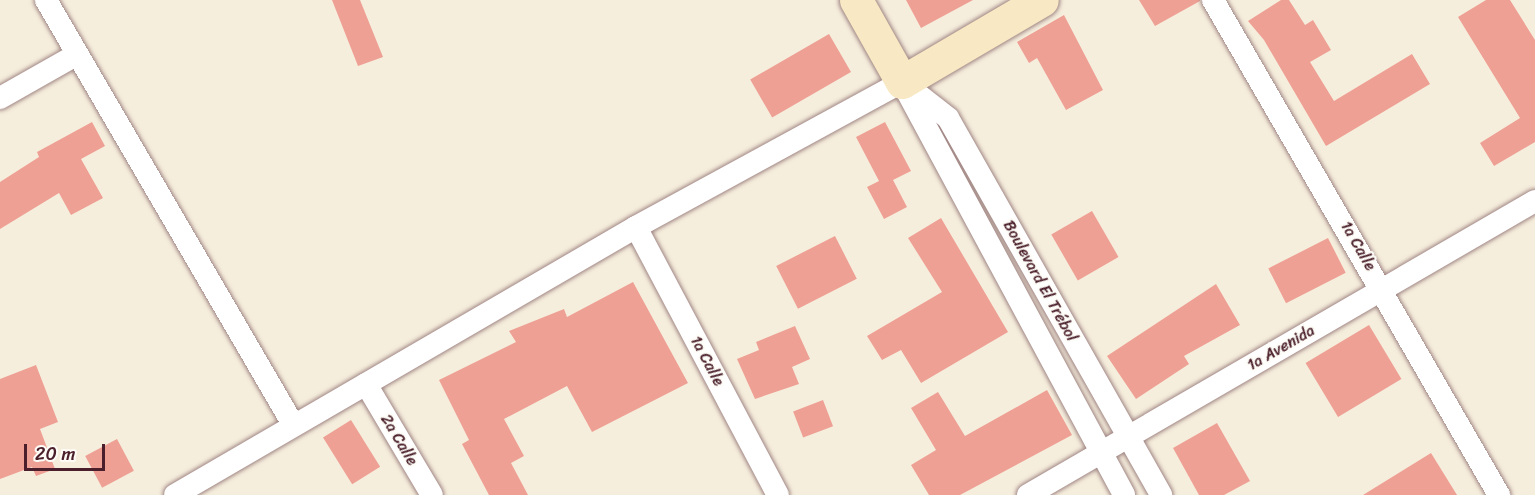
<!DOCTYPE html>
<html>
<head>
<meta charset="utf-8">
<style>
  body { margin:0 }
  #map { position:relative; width:1535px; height:495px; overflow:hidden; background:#f6eedd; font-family:Sriracha,sans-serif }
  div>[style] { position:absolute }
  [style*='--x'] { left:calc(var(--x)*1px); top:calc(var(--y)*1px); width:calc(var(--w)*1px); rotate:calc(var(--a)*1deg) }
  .building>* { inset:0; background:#eea094; transform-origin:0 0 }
  .roads { filter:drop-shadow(0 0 2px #a08684) drop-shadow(0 0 2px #a08684) }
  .minor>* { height:22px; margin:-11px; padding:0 11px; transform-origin:11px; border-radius:11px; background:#fff }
  .secondary>* { height:33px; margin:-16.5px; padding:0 16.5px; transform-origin:16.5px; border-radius:16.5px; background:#f8e8c3 }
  span { translate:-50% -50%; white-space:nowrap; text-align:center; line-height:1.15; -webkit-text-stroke:4.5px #fdfcf7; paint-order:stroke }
  .street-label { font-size:16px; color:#4a1f2b }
  .scale { position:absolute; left:24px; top:444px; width:81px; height:27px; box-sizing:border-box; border:3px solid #4a1f2b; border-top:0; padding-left:8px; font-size:18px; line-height:21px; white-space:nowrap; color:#4a1f2b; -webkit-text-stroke:4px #fdfcf7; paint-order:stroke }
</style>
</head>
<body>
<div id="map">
  <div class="building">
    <i style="clip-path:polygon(332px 0,360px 0,383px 57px,358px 66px)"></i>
    <i style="clip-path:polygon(906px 0,973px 0,921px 28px)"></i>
    <i style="clip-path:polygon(1139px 0,1200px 0,1200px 1px,1155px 26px)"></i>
    <i style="clip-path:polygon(1281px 0,1289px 0,1305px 25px,1313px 20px,1331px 50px,1310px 62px,1334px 101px,1412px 54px,1430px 84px,1326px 146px,1264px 40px,1248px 21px)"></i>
    <i style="clip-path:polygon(1486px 0,1510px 0,1535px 40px,1535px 142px,1494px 166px,1480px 143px,1520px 118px,1458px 17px)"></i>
    <i style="clip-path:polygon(1064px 15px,1103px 90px,1066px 110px,1037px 58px,1029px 63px,1017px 42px)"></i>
    <i style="left:829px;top:34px;width:44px;height:91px;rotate:60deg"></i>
    <i style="clip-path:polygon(92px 122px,105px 146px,81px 159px,103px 198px,71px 215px,59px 193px,0 229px,0 182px,39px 157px,37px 152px)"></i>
    <i style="clip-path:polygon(885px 122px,911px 171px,893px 180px,907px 207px,884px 219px,867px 187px,879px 181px,856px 137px)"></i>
    <i style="left:1092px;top:211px;width:53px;height:47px;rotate:60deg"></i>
    <i style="clip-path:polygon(941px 218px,1008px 332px,921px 383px,901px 350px,882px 360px,867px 336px,942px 292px,908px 238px)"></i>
    <i style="left:835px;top:236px;width:48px;height:66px;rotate:63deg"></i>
    <i style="left:1328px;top:238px;width:39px;height:67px;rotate:63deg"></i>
    <i style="clip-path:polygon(633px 282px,688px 383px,592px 432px,567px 386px,504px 419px,524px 456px,511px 463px,528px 495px,489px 495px,462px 444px,469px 440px,439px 380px,516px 342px,509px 331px,564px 309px,567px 317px)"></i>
    <i style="clip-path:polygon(1216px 284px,1240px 325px,1184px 356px,1189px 364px,1136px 399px,1107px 356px)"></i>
    <i style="left:1369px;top:325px;width:63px;height:74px;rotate:59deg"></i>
    <i style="clip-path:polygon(795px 326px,810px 359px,792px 367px,799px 384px,755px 399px,737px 359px,759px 350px,756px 342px)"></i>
    <i style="clip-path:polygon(36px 365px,58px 422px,40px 429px,55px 469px,36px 476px,32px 467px,0 479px,0 379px)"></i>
    <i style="clip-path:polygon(1047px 390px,1072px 435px,960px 495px,929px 495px,911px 465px,936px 450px,911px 408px,938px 392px,965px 436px)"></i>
    <i style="left:823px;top:400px;width:28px;height:32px;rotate:69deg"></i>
    <i style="left:351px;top:420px;width:55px;height:33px;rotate:58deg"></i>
    <i style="clip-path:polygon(1217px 423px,1250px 481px,1224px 495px,1199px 495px,1173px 448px)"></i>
    <i style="left:117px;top:439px;width:36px;height:36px;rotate:62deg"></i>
    <i style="clip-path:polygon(1431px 453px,1457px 495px,1363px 495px)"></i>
  </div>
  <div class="roads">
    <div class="minor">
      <i style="--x:46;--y:0;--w:491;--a:59.8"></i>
      <i style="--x:1213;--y:0;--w:572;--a:59.98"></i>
      <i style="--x:902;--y:82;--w:58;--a:38"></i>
      <i style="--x:948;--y:118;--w:433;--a:60.5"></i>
      <i style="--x:904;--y:86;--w:464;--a:61.7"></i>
      <i style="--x:0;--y:98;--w:87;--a:-29.5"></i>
      <i style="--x:636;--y:227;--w:303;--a:62.1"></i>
      <i style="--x:366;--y:384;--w:129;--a:59.3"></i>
      <i style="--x:175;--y:495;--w:533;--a:-30.17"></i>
      <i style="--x:636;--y:227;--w:303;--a:-28.6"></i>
      <i style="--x:1028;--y:495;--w:586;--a:-30.11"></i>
    </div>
    <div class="secondary">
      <i style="--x:856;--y:0;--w:94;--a:60.7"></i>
      <i style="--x:902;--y:82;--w:162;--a:-30.4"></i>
    </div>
  </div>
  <div class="street-label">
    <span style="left:1358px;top:246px;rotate:60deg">1a Calle</span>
    <span style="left:1040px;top:281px;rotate:61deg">Boulevard El Trébol</span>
    <span style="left:1281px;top:348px;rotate:-30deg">1a Avenida</span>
    <span style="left:707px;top:361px;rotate:62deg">1a Calle</span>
    <span style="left:399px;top:440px;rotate:59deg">2a Calle</span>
  </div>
  <div class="scale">20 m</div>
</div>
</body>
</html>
